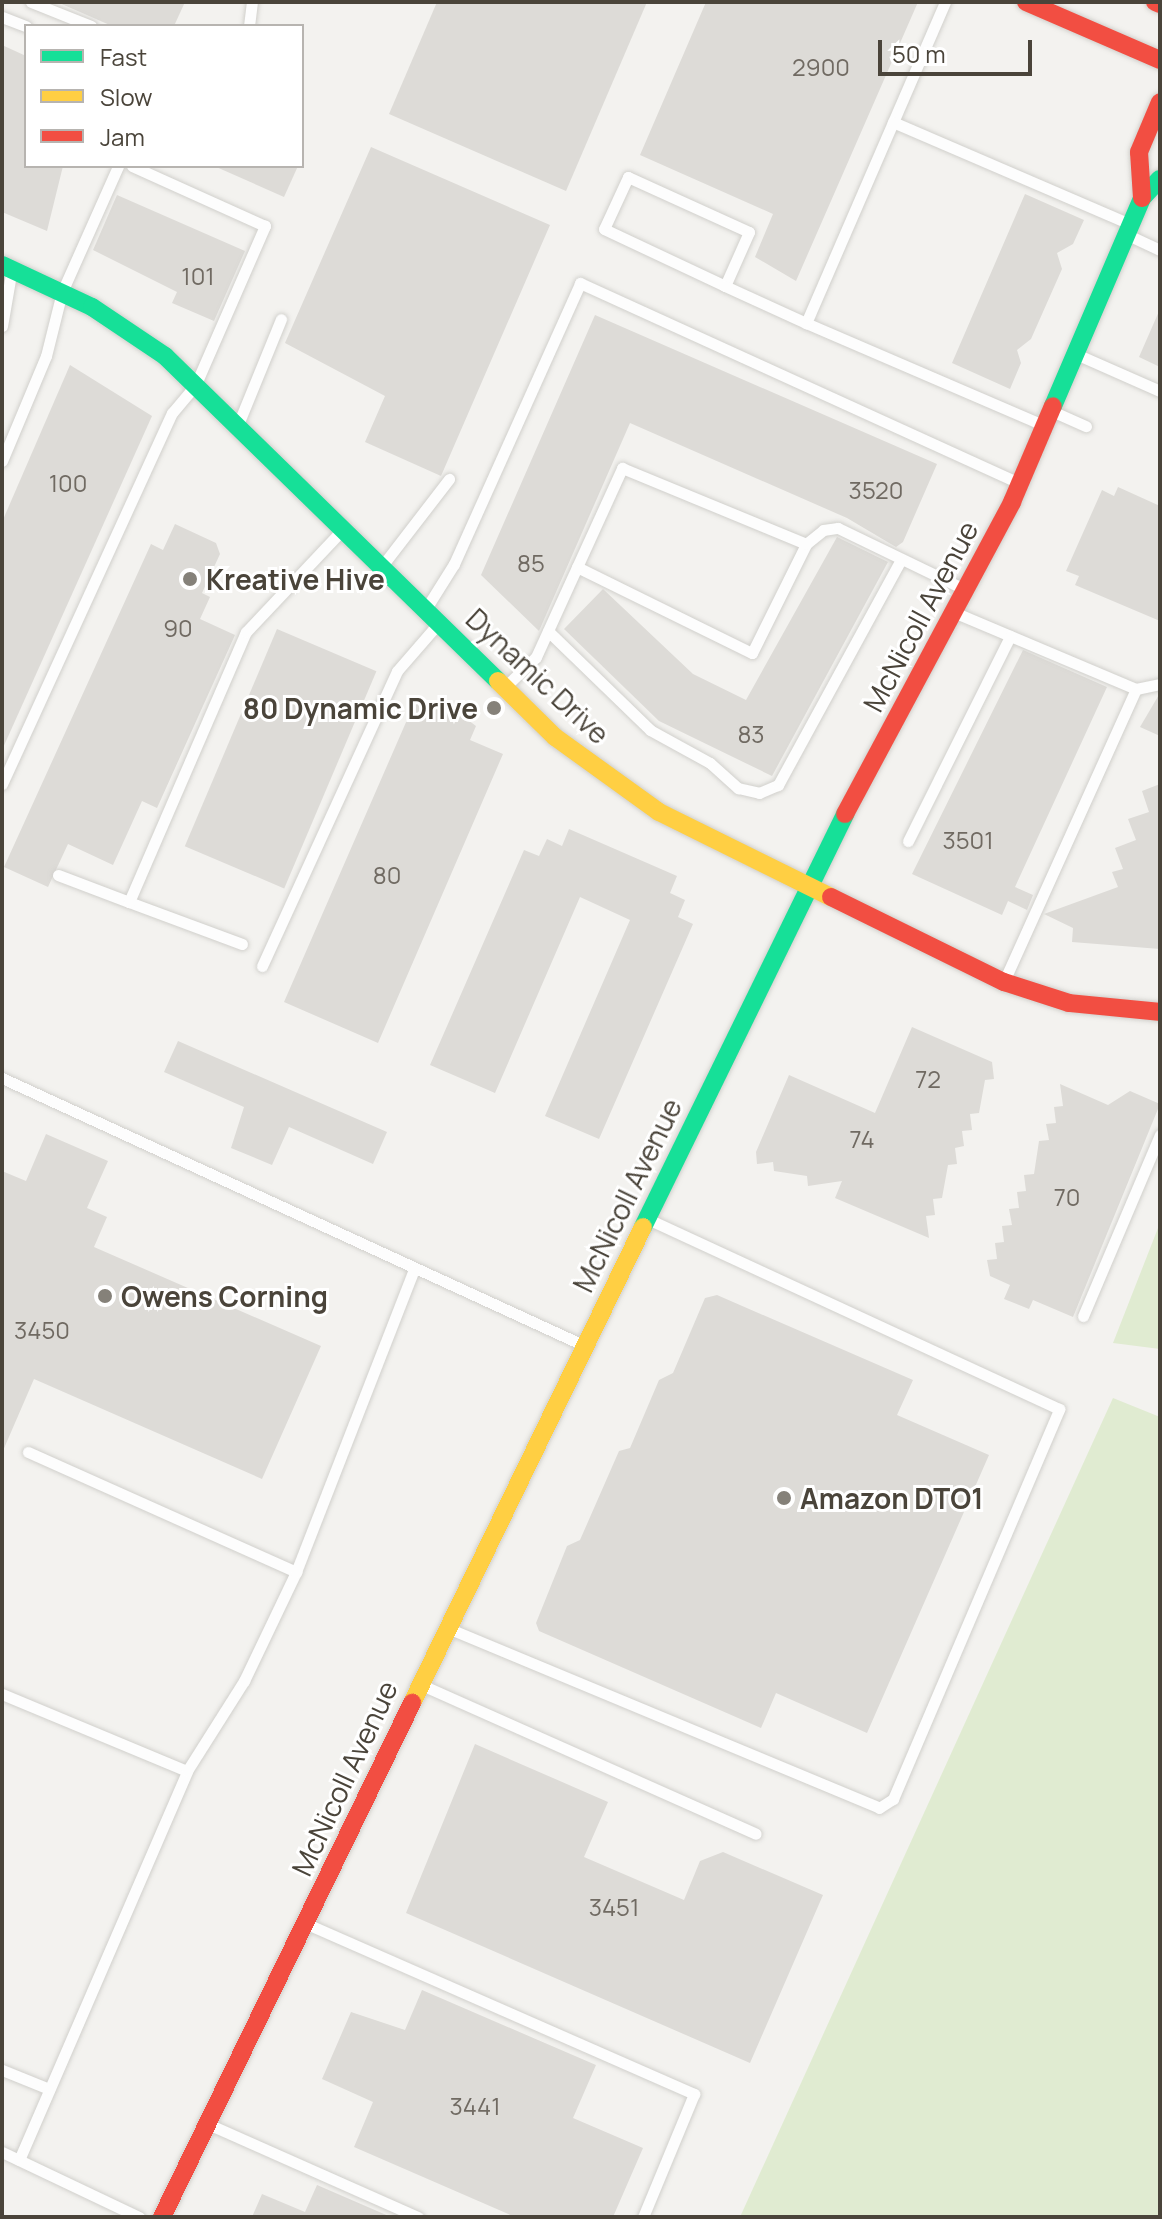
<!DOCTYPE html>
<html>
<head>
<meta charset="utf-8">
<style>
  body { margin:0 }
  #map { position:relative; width:1162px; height:2219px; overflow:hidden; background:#f3f2ef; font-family:Manrope,sans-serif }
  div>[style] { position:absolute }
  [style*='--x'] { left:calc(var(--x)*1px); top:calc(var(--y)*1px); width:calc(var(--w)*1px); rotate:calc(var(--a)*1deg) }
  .green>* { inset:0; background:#e0ebd1 }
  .building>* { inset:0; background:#dddbd7; transform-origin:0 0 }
  .roads { filter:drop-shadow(0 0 2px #d1d0cc) drop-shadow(0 0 2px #d1d0cc) }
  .lane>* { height:11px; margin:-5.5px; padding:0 5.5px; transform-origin:5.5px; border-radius:5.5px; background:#fdfdfd }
  .fast>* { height:18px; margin:-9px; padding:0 9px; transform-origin:9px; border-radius:9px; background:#16e098 }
  .slow>* { height:18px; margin:-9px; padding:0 9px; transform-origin:9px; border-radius:9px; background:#ffcf43 }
  .jam>* { height:18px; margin:-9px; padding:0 9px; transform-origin:9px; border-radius:9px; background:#f24e42 }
  .dots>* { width:22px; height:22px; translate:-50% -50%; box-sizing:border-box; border:4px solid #fff; border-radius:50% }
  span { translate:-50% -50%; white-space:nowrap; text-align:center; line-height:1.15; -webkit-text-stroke:6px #fff; paint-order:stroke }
  .number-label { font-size:24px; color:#706a62 }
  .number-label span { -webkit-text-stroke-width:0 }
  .poi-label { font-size:28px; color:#4a443a; font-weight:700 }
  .left { translate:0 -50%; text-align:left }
  .right { translate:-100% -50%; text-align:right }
  .street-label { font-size:28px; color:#4a443a }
  .frame { position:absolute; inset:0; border:4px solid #4a443a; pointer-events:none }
  .legend { position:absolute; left:24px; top:24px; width:280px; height:144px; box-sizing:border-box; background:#fff; border:2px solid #b7b4b0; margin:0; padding:10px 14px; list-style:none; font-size:24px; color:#4a443a }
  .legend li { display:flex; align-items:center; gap:16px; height:40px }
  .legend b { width:40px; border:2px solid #b7b4b0 }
  .scale { position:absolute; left:878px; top:40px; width:154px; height:36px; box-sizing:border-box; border:4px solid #4a443a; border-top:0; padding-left:10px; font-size:24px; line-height:28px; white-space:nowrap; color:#4a443a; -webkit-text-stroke:6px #fff; paint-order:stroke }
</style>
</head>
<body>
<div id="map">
  <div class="green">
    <i style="clip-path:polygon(1160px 1223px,1160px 1349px,1113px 1343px)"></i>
    <i style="clip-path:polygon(1113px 1398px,1160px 1417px,1160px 2217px,740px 2217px)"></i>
  </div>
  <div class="building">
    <i style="clip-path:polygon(57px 2px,185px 2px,174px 26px,112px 26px)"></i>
    <i style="clip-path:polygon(437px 2px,647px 2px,566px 191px,389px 114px)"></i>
    <i style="clip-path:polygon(706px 2px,918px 2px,796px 281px,755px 257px,773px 214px,640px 155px)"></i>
    <i style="clip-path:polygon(2px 45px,26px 56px,26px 166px,63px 166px,47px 231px,2px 212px)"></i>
    <i style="clip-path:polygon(371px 147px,550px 225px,441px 476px,365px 442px,385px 396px,285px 343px)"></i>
    <i style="clip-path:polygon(214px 166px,298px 166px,284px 197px)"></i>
    <i style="clip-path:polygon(1025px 194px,1084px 220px,1073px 244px,1057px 253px,1062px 269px,1031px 339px,1017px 350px,1021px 363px,1010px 389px,952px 363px)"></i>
    <i style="clip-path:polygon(117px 195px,245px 251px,214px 321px,172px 303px,177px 292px,93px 250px)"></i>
    <i style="clip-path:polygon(1160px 309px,1160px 367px,1139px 357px)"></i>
    <i style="clip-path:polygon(595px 315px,937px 464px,903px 542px,896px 547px,847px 518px,630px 423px,539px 631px,481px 575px)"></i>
    <i style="clip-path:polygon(70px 365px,152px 416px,2px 750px,2px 522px)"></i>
    <i style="clip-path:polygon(1118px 487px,1160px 506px,1160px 621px,1075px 585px,1079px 576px,1066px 571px,1102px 490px,1114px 496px)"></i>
    <i style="clip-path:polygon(175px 524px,216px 543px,220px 554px,202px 593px,210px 597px,200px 619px,235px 635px,157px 808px,142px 801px,113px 865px,68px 844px,48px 887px,4px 867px,151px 544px,163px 550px)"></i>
    <i style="clip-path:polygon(837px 537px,888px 562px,772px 776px,659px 721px,564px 629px,603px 589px,693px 674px,746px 700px)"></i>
    <i style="left:277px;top:629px;width:108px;height:236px;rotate:23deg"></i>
    <i style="clip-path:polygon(1023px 650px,1107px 687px,1015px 887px,1033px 895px,1027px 910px,1008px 901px,1002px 915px,912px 874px)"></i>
    <i style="clip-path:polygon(1160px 693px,1160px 736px,1140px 727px)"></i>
    <i style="clip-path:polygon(417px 697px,464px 717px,476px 726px,470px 740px,503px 754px,378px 1043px,284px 1002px)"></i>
    <i style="clip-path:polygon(1160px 784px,1160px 949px,1072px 942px,1073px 928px,1044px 914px,1118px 887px,1112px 872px,1123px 869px,1115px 848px,1136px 840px,1128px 819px,1149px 812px,1142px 791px)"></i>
    <i style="clip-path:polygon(569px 829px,677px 876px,670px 893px,685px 900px,678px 917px,693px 924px,599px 1139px,545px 1116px,630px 920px,580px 897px,495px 1093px,430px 1065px,524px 850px,539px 856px,547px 839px,562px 846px)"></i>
    <i style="clip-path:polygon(912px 1027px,992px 1062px,994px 1079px,985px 1080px,979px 1113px,970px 1114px,972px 1130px,962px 1131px,964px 1146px,955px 1148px,957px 1164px,948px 1165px,942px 1198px,933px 1199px,935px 1215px,926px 1216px,929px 1238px,835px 1198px,842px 1181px,808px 1186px,807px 1176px,774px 1171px,773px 1162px,757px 1164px,756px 1152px,789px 1075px,875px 1113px)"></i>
    <i style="clip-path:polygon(178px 1041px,387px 1132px,373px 1164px,289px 1127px,272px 1165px,231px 1148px,244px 1107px,164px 1072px)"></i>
    <i style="clip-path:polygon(1060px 1084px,1108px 1105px,1130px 1091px,1160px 1104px,1073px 1317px,1033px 1300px,1029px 1309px,1004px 1299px,1010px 1285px,990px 1276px,987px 1260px,997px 1259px,995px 1243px,1004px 1242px,1002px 1226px,1012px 1225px,1009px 1209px,1019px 1208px,1017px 1192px,1026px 1191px,1024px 1175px,1034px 1174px,1039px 1141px,1049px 1140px,1046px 1124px,1056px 1123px,1054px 1107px,1063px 1106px)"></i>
    <i style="clip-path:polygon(46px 1134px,108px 1161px,87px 1208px,107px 1217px,94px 1247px,321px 1346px,262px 1479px,34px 1379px,2px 1453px,2px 1171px,26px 1181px)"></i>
    <i style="clip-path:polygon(717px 1295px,913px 1380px,897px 1415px,989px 1455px,867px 1733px,776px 1693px,761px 1728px,539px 1631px,536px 1623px,567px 1546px,580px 1540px,619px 1451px,630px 1448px,659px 1380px,673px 1373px,705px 1298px)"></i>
    <i style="clip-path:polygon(475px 1744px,608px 1802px,584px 1857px,684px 1900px,700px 1861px,723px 1852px,823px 1895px,750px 2063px,406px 1913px)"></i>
    <i style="clip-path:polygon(422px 1990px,596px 2065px,573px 2118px,643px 2148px,613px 2217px,515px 2217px,354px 2147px,373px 2102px,322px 2079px,351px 2012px,405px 2030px)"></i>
    <i style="clip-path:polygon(317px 2185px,391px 2217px,252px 2217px,262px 2194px,305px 2212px)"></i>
  </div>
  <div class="roads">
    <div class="lane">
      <i style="--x:31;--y:2;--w:65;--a:21.8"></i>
      <i style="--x:945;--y:2;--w:350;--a:113.4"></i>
      <i style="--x:806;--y:323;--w:258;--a:23.3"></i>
      <i style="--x:2;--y:17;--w:26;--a:21"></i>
      <i style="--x:249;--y:26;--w:24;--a:-83"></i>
      <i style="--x:893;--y:122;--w:255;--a:23.3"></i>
      <i style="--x:1130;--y:236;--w:33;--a:25"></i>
      <i style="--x:725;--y:286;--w:59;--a:-66"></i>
      <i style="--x:749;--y:232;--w:133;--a:-155.6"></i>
      <i style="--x:628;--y:177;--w:57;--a:114.8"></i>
      <i style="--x:604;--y:229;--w:134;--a:25.2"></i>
      <i style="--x:725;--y:286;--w:89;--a:24.6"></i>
      <i style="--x:2;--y:326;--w:53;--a:-80.2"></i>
      <i style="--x:1076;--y:354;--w:92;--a:23.8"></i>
      <i style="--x:1054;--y:412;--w:35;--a:24"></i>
      <i style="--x:239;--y:422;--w:111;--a:-67.8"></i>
      <i style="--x:2;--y:461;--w:114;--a:-67.3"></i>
      <i style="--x:46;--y:356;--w:66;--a:-76"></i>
      <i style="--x:62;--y:292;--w:138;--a:-66"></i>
      <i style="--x:382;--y:566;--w:110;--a:-52.4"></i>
      <i style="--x:577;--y:567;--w:195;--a:26.2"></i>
      <i style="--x:752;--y:653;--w:122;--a:-63.6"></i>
      <i style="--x:427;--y:607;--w:51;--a:-57.9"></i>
      <i style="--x:454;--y:564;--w:308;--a:-65.8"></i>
      <i style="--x:580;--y:283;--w:480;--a:24.5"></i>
      <i style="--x:956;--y:613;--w:195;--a:22.9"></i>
      <i style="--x:548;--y:631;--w:142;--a:44.1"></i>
      <i style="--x:650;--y:730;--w:68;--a:28.8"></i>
      <i style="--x:710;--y:763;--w:38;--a:42"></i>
      <i style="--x:738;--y:788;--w:22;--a:13"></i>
      <i style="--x:759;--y:793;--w:21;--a:-23"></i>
      <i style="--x:778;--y:785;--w:257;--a:-61.4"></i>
      <i style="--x:507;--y:685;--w:40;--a:-44"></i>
      <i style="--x:536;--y:657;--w:208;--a:-65.5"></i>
      <i style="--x:622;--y:468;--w:199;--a:22.4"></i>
      <i style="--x:806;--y:544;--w:22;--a:-39"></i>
      <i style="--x:823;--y:530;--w:15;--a:-8"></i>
      <i style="--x:838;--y:528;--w:138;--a:25.8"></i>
      <i style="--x:2;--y:784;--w:408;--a:-65.4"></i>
      <i style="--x:172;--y:413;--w:35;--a:-50"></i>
      <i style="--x:195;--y:386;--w:175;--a:-66.4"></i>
      <i style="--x:265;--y:226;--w:146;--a:-155.7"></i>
      <i style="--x:908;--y:841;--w:229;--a:-63.5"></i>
      <i style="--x:58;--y:875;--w:76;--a:20.8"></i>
      <i style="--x:242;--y:944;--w:121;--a:-159.6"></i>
      <i style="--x:129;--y:902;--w:294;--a:-66.6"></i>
      <i style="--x:246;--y:632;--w:140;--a:-46.7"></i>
      <i style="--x:262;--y:966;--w:324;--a:-65.4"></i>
      <i style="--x:397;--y:671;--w:61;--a:-49"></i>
      <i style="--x:1005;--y:979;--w:318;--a:-65.7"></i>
      <i style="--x:1136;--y:689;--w:25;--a:-12"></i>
      <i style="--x:2;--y:1078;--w:639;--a:24.68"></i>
      <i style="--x:1083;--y:1316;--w:197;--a:-67"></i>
      <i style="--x:28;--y:1452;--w:294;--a:24.1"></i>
      <i style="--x:450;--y:1629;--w:465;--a:22.6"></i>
      <i style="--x:879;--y:1808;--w:17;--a:-33"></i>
      <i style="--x:893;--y:1799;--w:424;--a:-66.9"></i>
      <i style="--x:1059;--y:1409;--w:451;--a:-155.2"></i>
      <i style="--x:424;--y:1686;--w:363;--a:24"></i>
      <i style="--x:2;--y:1694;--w:200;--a:22.6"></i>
      <i style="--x:307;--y:1924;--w:423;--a:23.7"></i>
      <i style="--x:694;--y:2094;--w:133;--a:112.5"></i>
      <i style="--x:2;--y:2070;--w:51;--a:22"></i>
      <i style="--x:208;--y:2124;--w:230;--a:23.9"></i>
      <i style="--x:2;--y:2152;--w:152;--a:25.4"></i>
      <i style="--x:19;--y:2160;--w:424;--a:-66.6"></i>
      <i style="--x:187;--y:1771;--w:107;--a:-57.7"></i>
      <i style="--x:244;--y:1681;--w:121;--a:-64.5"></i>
      <i style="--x:296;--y:1572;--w:325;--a:-68.7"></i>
    </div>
    <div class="fast">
      <i style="--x:2;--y:265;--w:99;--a:25"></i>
      <i style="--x:92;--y:307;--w:88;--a:33.9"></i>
      <i style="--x:165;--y:356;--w:465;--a:44.3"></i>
      <i style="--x:1053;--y:406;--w:226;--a:-66.8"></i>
      <i style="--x:1142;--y:198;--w:26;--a:-47"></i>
      <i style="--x:643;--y:1227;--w:460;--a:-63.9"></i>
    </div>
    <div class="slow">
      <i style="--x:498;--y:681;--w:80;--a:44.5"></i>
      <i style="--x:555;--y:737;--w:128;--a:35.8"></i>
      <i style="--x:659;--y:812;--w:192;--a:26.3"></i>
      <i style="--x:412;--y:1703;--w:529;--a:-64.11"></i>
    </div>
    <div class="jam">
      <i style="--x:1026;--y:2;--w:146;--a:23.4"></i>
      <i style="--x:1155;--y:2;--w:5;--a:22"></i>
      <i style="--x:1142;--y:198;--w:46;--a:-93.7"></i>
      <i style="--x:1139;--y:152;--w:54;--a:-67.2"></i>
      <i style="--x:845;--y:814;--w:354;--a:-61.8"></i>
      <i style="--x:1012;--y:502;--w:104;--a:-66.9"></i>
      <i style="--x:831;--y:897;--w:193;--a:26.2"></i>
      <i style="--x:1004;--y:982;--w:68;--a:17.9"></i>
      <i style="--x:1069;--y:1003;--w:91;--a:5.6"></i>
      <i style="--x:162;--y:2217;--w:572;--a:-64.06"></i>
    </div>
  </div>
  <div class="dots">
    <i style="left:190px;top:579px;background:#858179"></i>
    <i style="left:494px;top:708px;background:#858179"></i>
    <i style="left:105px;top:1296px;background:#858179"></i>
    <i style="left:784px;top:1498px;background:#858179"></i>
  </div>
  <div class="number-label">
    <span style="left:821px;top:67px">2900</span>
    <span style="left:198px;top:276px">101</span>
    <span style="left:68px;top:483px">100</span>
    <span style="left:876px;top:490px">3520</span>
    <span style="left:531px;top:563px">85</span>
    <span style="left:178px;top:628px">90</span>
    <span style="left:751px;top:734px">83</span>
    <span style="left:968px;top:840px">3501</span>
    <span style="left:387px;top:875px">80</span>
    <span style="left:928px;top:1079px">72</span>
    <span style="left:862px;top:1139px">74</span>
    <span style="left:1067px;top:1197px">70</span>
    <span style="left:42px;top:1330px">3450</span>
    <span style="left:614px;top:1907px">3451</span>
    <span style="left:475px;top:2106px">3441</span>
  </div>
  <div class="poi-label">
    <span class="left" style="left:206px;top:579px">Kreative Hive</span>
    <span class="right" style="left:478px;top:708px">80 Dynamic Drive</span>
    <span class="left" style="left:121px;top:1296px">Owens Corning</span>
    <span class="left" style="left:800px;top:1498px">Amazon DTO1</span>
  </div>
  <div class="street-label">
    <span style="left:920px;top:616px;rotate:-62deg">McNicoll Avenue</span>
    <span style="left:538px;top:676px;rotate:43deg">Dynamic Drive</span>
    <span style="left:627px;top:1195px;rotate:-64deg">McNicoll Avenue</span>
    <span style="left:344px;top:1778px;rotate:-65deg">McNicoll Avenue</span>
  </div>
  <div class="frame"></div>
  <ul class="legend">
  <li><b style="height:10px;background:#16e098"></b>Fast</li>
  <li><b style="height:10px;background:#ffcf43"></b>Slow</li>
  <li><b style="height:10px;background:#f24e42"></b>Jam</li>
  </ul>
  <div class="scale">50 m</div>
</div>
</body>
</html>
